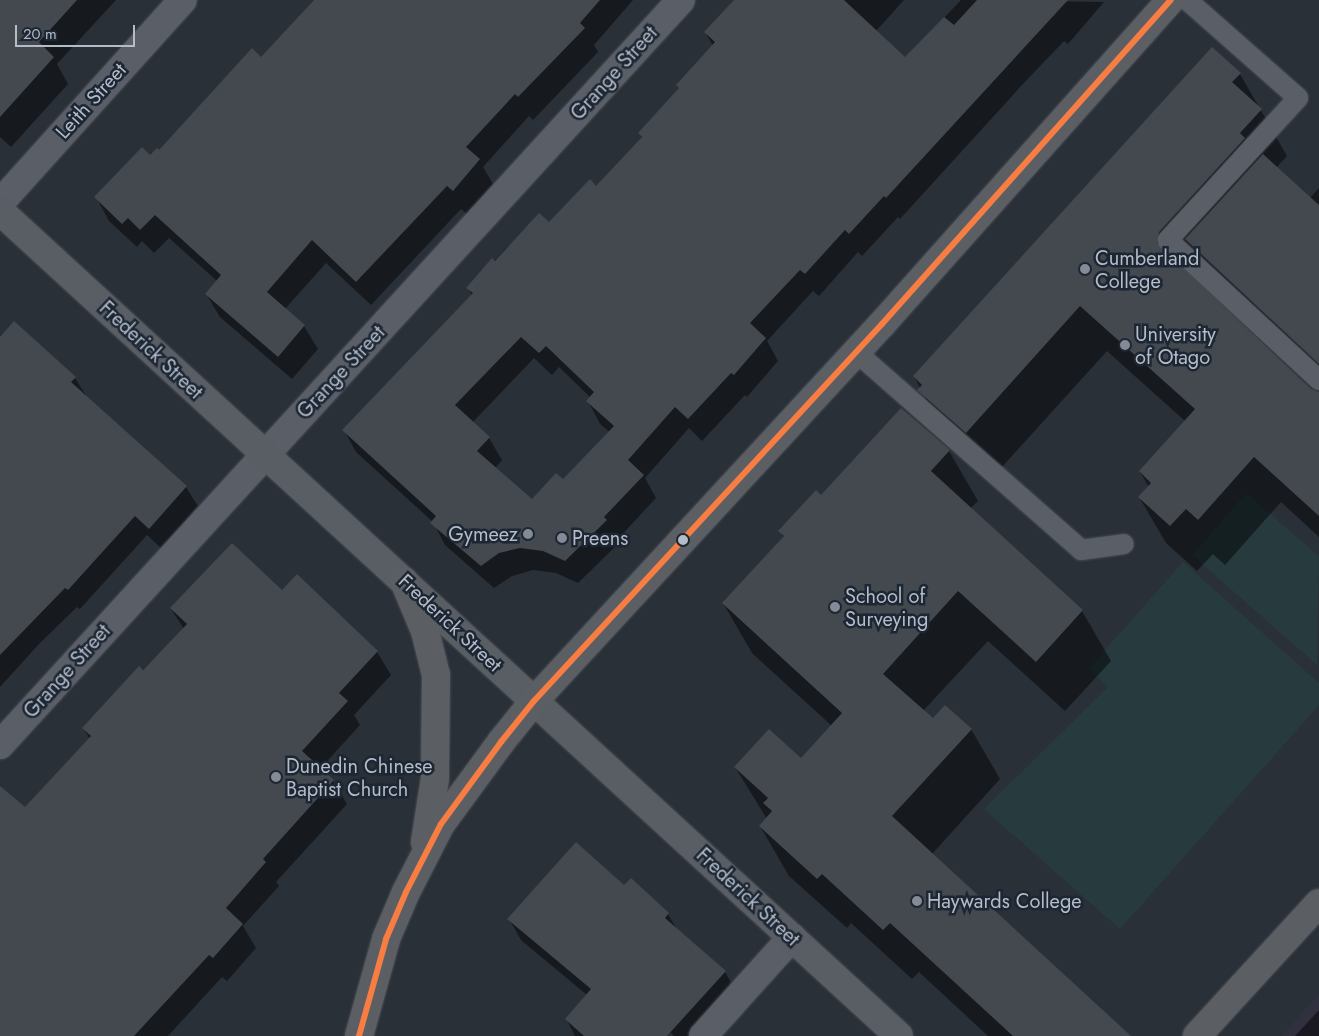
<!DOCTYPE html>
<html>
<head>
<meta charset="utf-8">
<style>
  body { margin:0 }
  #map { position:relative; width:1319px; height:1036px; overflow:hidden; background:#2a3038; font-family:Jost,sans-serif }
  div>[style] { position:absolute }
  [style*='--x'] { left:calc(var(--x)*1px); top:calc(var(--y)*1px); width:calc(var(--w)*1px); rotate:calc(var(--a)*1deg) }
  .medical>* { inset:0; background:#31303e }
  .green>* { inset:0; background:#273a3e }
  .shadow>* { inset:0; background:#0007 }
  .building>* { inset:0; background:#444950 }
  .roads { filter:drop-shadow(0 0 1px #484c53) drop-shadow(0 0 1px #484c53) }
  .service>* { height:20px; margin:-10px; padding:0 10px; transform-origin:10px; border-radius:10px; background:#5a5e66 }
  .minor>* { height:28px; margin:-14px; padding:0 14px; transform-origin:14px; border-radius:14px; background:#5a5e66 }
  .secondary>* { height:28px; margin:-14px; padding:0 14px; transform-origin:14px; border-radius:14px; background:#595d64 }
  .trunk>* { height:28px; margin:-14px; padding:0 14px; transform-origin:14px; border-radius:14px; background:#5b5f64 }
  .bus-1>* { height:6px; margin:-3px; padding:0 3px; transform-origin:3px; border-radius:3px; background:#f77d43 }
  .dots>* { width:14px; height:14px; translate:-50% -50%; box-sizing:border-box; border:2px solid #1d2633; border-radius:50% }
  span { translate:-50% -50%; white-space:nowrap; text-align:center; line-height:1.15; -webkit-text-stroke:5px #1d2633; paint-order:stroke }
  .street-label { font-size:20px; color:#b4bcc9 }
  .poi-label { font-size:20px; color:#b4bcc9 }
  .left { translate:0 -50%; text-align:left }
  .right { translate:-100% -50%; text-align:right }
  .scale { position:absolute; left:15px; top:25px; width:120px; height:22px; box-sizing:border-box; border:2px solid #b4bcc9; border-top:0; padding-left:6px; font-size:15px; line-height:18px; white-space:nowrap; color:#b4bcc9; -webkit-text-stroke:4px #1d2633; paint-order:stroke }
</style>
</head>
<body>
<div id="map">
  <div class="medical">
    <i style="clip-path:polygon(1319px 994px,1319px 1036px,1281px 1036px)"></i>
  </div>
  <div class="green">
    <i style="clip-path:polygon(1246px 493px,1319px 556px,1317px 665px,1192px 555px)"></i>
    <i style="clip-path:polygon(1183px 562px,1319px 683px,1319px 705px,1120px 929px,984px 809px,1108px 687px,1089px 668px)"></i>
  </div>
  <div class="shadow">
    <i style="clip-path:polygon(0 0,116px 0,57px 64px,68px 84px,11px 147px,0 137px)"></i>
    <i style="clip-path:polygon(314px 0,633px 0,594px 45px,598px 52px,533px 120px,529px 116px,483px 167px,493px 184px,467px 214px,461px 209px,371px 305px,326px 263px,285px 309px,304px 326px,318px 349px,292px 379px,220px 317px,206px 294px,217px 281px,169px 238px,154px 253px,142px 241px,137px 247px,109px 221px,96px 197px,159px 152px,261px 59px)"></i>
    <i style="clip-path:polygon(evenodd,735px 0,904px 0,875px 32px,905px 59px,961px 0,1104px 2px,1068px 44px,1064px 41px,1022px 85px,900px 219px,898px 217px,862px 256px,858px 252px,819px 296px,813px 291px,767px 341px,778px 361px,747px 397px,745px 395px,702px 441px,689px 428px,645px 478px,656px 498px,617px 540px,619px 543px,578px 583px,556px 573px,533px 570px,512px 576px,494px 588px,445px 545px,433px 522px,356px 452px,344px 430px,472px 295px,468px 288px,539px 215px,549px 224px,597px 188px,642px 138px,639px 133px,680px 89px,677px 85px,713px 46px,705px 32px,735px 0,534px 358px,552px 375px,559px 367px,591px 398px,588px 401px,600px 424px,610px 432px,563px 481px,532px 501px,495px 468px,502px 460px,489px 438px,472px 423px,534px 358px)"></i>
    <i style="clip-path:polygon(1240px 74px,1287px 156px,1276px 168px,1310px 198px,1319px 188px,1319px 384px,1199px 262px,1188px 275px,1310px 390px,1319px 392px,1319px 537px,1281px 502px,1225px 565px,1213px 554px,1197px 571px,1166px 543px,1139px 497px,1149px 487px,1140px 472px,1185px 421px,1107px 351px,992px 478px,945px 436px,914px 376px)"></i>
    <i style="clip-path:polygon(0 338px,75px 378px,87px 397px,186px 487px,198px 506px,161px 548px,147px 535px,80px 609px,77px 607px,39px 644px,0 687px)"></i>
    <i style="clip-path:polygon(949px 451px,978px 501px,970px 509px,1082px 611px,1111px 661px,1065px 711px,988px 641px,923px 711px,933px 720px,971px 729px,1000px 779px,932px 854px,1124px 1036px,988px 1036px,919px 972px,912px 979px,851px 923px,847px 928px,789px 876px,760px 826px,767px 819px,735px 767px,801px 760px,832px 726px,752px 653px,723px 603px,784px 538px,780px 531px,821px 497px)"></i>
    <i style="clip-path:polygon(282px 592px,377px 652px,391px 675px,354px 715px,360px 725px,320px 769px,333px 781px,347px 804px,276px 882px,279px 886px,243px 926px,256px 948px,227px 981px,222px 977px,168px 1036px,0 1036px,0 797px,25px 809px,90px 739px,83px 728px,184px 629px,171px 609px)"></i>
    <i style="clip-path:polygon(624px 887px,668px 914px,677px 930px,725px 972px,737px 993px,698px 1036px,674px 1036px,670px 1032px,667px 1036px,575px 1036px,567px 1020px,587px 995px,521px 940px,509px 919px)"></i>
    <i style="clip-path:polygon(1319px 1010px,1319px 1036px,1295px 1036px)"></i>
  </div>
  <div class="building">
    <i style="clip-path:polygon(0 0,77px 0,39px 42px,54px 57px,0 117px)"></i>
    <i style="clip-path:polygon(314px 0,600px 0,580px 23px,585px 28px,518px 97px,515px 94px,466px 147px,480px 159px,453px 191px,447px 186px,356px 282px,312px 240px,267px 292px,305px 325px,278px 357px,205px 294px,221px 275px,155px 215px,140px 230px,128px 218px,122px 224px,94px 197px,142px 147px,150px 155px,157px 148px,159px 150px,252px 48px,261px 57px)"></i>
    <i style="clip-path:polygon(evenodd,734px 0,844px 0,905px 57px,944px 17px,954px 25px,977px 0,1068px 0,886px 198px,884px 196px,849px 234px,845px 230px,805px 274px,800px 270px,750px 323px,766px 338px,734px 375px,731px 373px,688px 419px,675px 407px,628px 460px,644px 475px,604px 517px,607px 520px,565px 561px,543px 551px,520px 548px,499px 553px,481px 566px,430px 523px,436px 516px,342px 430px,473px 293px,466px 288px,492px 258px,495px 261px,539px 213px,549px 222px,590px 179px,596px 186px,642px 137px,638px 133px,679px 88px,676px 85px,715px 42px,704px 32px,734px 0,521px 337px,539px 353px,546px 346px,594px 392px,586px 401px,614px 426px,563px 479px,556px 473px,532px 499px,477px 451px,490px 437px,455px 405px,521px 337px)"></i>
    <i style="clip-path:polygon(1212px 47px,1241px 73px,1232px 82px,1262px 109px,1240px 133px,1245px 138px,1159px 232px,1157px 243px,1311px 389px,1319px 392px,1319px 516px,1254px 457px,1198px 520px,1186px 509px,1170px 526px,1138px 497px,1151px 483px,1139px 471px,1195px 409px,1080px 306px,966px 433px,917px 390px,922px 385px,913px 376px)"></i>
    <i style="clip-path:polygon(1263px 154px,1319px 205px,1319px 364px,1185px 239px)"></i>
    <i style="clip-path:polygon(14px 321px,76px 377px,71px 382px,187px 486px,149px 529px,135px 516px,68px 590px,65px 588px,0 655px,0 337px)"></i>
    <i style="clip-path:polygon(901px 408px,950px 450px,931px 471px,1083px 610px,1036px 662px,958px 591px,883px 674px,933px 718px,945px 705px,972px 729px,892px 816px,1131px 1036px,1013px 1036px,890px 923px,883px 930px,822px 874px,817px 879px,759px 826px,772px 811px,763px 803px,768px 798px,734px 767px,769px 729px,801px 758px,842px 713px,722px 603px,784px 536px,778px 531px,816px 490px,821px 495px)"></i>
    <i style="clip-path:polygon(232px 543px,282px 590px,297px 574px,378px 651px,339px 693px,348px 701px,302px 751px,334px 780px,263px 859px,266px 862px,226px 908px,243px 924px,213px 958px,209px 955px,134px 1036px,0 1036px,0 786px,25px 807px,91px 736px,82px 728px,139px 666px,143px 670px,187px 624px,170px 608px)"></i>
    <i style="clip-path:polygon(576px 842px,624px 885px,631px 878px,669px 913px,665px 918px,726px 971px,667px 1036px,584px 1036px,565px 1019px,591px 989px,507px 919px)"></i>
  </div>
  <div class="roads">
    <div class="service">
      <i style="--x:1187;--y:0;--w:148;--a:41.4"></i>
      <i style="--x:1298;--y:98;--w:193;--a:132.5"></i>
      <i style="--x:1168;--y:240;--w:206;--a:42.8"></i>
      <i style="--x:856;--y:352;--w:300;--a:41.3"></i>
      <i style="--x:1081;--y:550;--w:43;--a:-7.9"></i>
    </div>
    <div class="minor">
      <i style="--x:0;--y:203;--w:273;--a:-48"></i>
      <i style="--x:0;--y:745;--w:1009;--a:-47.57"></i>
      <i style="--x:703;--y:1036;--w:133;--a:-48"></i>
    </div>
    <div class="secondary">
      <i style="--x:0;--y:211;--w:1220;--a:42.54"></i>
    </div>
    <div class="trunk">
      <i style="--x:404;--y:581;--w:54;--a:67.2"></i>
      <i style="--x:425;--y:631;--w:45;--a:76"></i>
      <i style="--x:436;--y:675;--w:103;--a:90.6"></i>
      <i style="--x:435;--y:778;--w:65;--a:98.9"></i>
      <i style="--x:359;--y:1036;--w:101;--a:-74.4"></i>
      <i style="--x:386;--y:939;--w:51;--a:-66.9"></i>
      <i style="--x:406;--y:892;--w:76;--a:-62.8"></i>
      <i style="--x:441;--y:824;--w:102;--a:-53.8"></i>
      <i style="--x:501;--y:742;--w:53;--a:-51.2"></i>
      <i style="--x:534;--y:701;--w:513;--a:-47.29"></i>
      <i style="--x:882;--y:324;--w:434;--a:-48.3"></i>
      <i style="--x:1197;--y:1036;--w:180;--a:-47.5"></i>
    </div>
  </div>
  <div class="bus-1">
    <i style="--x:359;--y:1036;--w:101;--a:-74.4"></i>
    <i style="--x:386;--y:939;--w:51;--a:-66.9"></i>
    <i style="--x:406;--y:892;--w:76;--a:-62.8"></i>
    <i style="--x:441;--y:824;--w:102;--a:-53.8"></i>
    <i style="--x:501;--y:742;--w:53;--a:-51.2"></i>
    <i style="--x:534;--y:701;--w:513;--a:-47.29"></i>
    <i style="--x:882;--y:324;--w:434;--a:-48.3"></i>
  </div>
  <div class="dots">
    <i style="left:1085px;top:269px;background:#848b96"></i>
    <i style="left:1125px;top:345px;background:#848b96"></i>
    <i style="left:528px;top:534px;background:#848b96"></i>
    <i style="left:562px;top:538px;background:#848b96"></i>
    <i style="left:683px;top:540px;background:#b4bcc9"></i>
    <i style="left:835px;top:607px;background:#848b96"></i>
    <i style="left:276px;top:777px;background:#848b96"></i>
    <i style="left:917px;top:901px;background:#848b96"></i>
  </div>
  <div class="street-label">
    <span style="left:614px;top:73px;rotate:-48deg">Grange Street</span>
    <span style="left:91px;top:101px;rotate:-48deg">Leith Street</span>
    <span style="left:151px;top:350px;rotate:43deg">Frederick Street</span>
    <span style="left:341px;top:372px;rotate:-47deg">Grange Street</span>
    <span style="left:450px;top:623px;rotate:43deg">Frederick Street</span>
    <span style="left:67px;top:671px;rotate:-48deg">Grange Street</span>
    <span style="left:748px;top:897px;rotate:43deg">Frederick Street</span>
  </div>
  <div class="poi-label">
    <span class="left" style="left:1095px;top:270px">Cumberland<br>College</span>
    <span class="left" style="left:1135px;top:346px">University<br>of Otago</span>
    <span class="right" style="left:518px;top:534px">Gymeez</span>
    <span class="left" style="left:572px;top:538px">Preens</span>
    <span class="left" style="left:845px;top:608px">School of<br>Surveying</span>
    <span class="left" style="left:286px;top:778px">Dunedin Chinese<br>Baptist Church</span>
    <span class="left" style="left:927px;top:901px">Haywards College</span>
  </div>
  <div class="scale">20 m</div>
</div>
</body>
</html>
